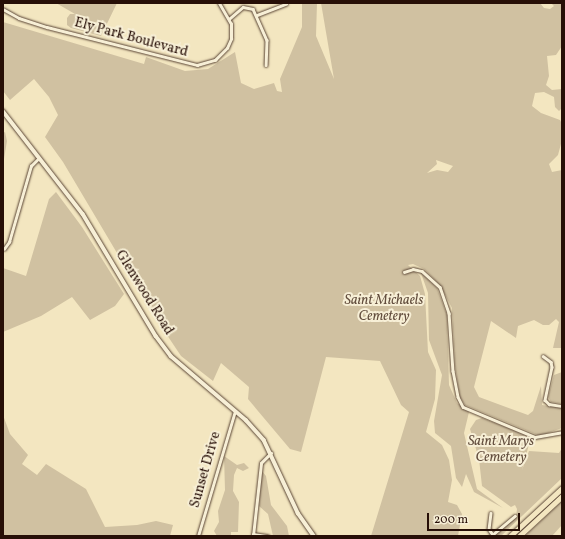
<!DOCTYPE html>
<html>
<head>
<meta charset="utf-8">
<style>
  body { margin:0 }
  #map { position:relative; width:565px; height:539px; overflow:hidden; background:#f3e6c0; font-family:Vollkorn,serif }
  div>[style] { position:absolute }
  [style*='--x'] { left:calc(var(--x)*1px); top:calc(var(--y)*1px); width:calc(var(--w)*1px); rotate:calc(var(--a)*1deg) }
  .green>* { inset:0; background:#d0c1a1 }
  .roads { filter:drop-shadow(0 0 1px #5a4535) drop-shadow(0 0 1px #5a4535) }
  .street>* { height:2.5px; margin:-1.25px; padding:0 1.25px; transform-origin:1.25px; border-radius:1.25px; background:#f7efd6 }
  .secondary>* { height:3.5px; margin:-1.75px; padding:0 1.75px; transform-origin:1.75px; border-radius:1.75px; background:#f7efd6 }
  .highway>* { height:5px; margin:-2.5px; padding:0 2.5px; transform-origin:2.5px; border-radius:2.5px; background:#f3e6c0 }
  span { translate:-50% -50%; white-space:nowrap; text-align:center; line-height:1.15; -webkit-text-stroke:4px #f7efd6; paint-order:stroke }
  .street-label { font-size:14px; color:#270f07 }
  .park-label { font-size:14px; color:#624d3d; font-style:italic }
  .frame { position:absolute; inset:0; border:4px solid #270f07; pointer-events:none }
  .scale { position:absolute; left:427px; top:513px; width:93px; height:18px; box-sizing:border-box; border:2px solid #270f07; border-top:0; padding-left:5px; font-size:12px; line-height:14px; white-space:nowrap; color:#270f07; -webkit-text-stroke:3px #f7efd6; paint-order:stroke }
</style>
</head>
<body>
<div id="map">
  <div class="green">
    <i style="clip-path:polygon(56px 3px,117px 3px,101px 36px,71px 28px,67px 25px,67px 18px,70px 14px,75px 14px)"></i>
    <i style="clip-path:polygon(evenodd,302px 3px,317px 3px,316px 36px,334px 79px,321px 3px,540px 3px,544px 8px,550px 9px,554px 6px,551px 3px,562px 3px,562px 46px,556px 55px,547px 56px,549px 76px,546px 85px,552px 90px,562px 89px,562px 108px,559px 111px,555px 107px,554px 97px,544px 92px,535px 93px,532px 106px,541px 113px,560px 120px,562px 124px,562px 140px,558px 155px,549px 164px,552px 172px,562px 170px,562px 348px,553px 348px,559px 322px,556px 319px,549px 325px,543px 325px,534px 320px,518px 326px,516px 338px,491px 321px,474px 387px,479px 397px,528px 415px,533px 411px,541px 386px,542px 405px,562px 408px,562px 428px,540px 436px,465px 405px,460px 397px,455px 366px,452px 308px,440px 285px,424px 269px,413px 264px,408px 265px,420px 276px,425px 294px,428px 352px,436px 370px,435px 399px,426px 432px,442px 445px,449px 460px,452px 480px,448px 502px,457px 505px,462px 514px,458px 536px,371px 536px,409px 412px,401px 405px,380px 361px,326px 357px,301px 452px,290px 449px,248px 399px,249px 387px,221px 363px,213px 381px,181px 356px,155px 317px,63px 162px,45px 137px,58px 115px,49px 97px,34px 79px,10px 100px,3px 91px,3px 22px,144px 64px,146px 57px,185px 71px,208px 69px,235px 52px,241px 83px,254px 89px,274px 83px,277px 91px,282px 92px,280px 79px,302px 27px,302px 3px,436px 160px,453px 166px,448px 172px,437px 170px,427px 173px,437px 164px,436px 160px)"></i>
    <i style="clip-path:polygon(5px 132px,7px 141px,3px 165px,3px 133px)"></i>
    <i style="clip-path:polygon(56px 192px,82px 227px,124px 294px,115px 306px,90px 320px,72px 297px,41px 316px,3px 332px,3px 268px,26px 276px,49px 199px)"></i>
    <i style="clip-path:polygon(421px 273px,437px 288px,447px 315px,449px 385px,457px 403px,469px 412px,464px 433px,477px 489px,503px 508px,474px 492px,466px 474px,462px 487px,456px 478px,451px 446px,435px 433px,434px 421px,442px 375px,429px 340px,428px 293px)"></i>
    <i style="clip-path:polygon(562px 372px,562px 404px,558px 403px,551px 402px,548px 397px,554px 375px)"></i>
    <i style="clip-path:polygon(3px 415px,10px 434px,28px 455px,22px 464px,37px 475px,46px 464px,86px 489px,105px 527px,137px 525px,156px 521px,173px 525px,170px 536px,3px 536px)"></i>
    <i style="clip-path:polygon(482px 418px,531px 437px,522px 470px,529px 451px,559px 453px,562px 448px,562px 478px,501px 536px,493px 536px,516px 517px,517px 509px,515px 505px,511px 507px,482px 486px,479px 459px,470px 429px,476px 420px)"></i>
    <i style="clip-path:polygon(224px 456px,237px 465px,244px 463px,249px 468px,243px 471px,237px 468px,234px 475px,233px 491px,239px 502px,238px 532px,231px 532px,231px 536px,217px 536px,214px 531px,219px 522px,218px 511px,225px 490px)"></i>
    <i style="clip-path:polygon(262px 471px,266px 476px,271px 505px,287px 526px,289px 536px,273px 536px,268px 514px,259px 506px)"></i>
    <i style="clip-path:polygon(562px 501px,562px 525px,552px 536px,525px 536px)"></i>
  </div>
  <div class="roads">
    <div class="street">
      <i style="--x:3;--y:9;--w:18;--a:29"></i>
      <i style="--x:19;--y:18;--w:29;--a:18"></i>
      <i style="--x:47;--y:27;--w:155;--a:14.2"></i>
      <i style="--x:197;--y:65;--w:19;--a:-16"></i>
      <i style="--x:215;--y:60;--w:17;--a:-45"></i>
      <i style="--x:227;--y:48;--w:10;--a:-66"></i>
      <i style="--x:231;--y:39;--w:15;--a:-90"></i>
      <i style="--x:231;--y:24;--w:24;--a:-120"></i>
      <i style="--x:257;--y:15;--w:31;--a:-21"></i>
      <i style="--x:229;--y:19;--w:18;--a:-41"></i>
      <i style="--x:243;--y:7;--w:10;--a:11"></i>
      <i style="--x:253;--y:9;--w:34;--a:66"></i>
      <i style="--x:267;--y:40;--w:25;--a:92"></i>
      <i style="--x:4;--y:249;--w:9;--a:-54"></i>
      <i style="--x:9;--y:242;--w:79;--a:-73.9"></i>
      <i style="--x:31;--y:166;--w:11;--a:-45"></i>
      <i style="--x:404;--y:272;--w:9;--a:-18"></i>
      <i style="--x:413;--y:269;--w:9;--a:13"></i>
      <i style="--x:422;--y:271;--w:24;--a:42"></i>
      <i style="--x:440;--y:287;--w:28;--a:71"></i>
      <i style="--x:449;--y:313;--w:58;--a:86.1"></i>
      <i style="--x:453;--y:371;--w:26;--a:79"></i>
      <i style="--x:458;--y:397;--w:11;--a:63"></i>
      <i style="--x:463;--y:407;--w:78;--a:22.6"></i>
      <i style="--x:535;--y:437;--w:27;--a:-10"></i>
      <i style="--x:543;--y:356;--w:10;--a:37"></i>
      <i style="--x:551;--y:362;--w:5;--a:79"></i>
      <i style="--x:552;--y:367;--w:34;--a:102"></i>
      <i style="--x:545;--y:400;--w:6;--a:45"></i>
      <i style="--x:549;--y:404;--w:13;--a:9"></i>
      <i style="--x:491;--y:513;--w:16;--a:97"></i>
      <i style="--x:489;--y:529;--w:7;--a:56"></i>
      <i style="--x:253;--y:534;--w:15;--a:8"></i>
      <i style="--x:198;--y:536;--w:130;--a:-73.5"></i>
      <i style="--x:253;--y:536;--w:73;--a:-83.7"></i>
      <i style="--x:261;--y:463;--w:14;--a:-45"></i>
      <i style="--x:491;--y:536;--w:31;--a:-40"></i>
    </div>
    <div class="secondary">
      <i style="--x:3;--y:111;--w:130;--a:52.2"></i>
      <i style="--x:83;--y:214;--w:142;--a:59.1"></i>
      <i style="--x:156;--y:336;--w:25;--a:53"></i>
      <i style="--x:171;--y:356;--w:99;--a:40.5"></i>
      <i style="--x:246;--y:420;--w:27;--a:48"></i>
      <i style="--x:264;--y:440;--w:81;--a:65"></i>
      <i style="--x:298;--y:513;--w:28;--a:55"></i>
    </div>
    <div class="highway">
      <i style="--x:510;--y:536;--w:71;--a:-42.7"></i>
      <i style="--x:519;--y:536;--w:59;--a:-42.9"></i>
    </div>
  </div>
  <div class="street-label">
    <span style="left:131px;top:38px;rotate:15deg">Ely Park Boulevard</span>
    <span style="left:144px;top:293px;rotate:58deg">Glenwood Road</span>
    <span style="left:206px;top:470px;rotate:-74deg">Sunset Drive</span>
  </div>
  <div class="park-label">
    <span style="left:384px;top:309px">Saint Michaels<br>Cemetery</span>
    <span style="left:501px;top:450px">Saint Marys<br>Cemetery</span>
  </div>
  <div class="frame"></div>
  <div class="scale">200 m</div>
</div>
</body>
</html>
